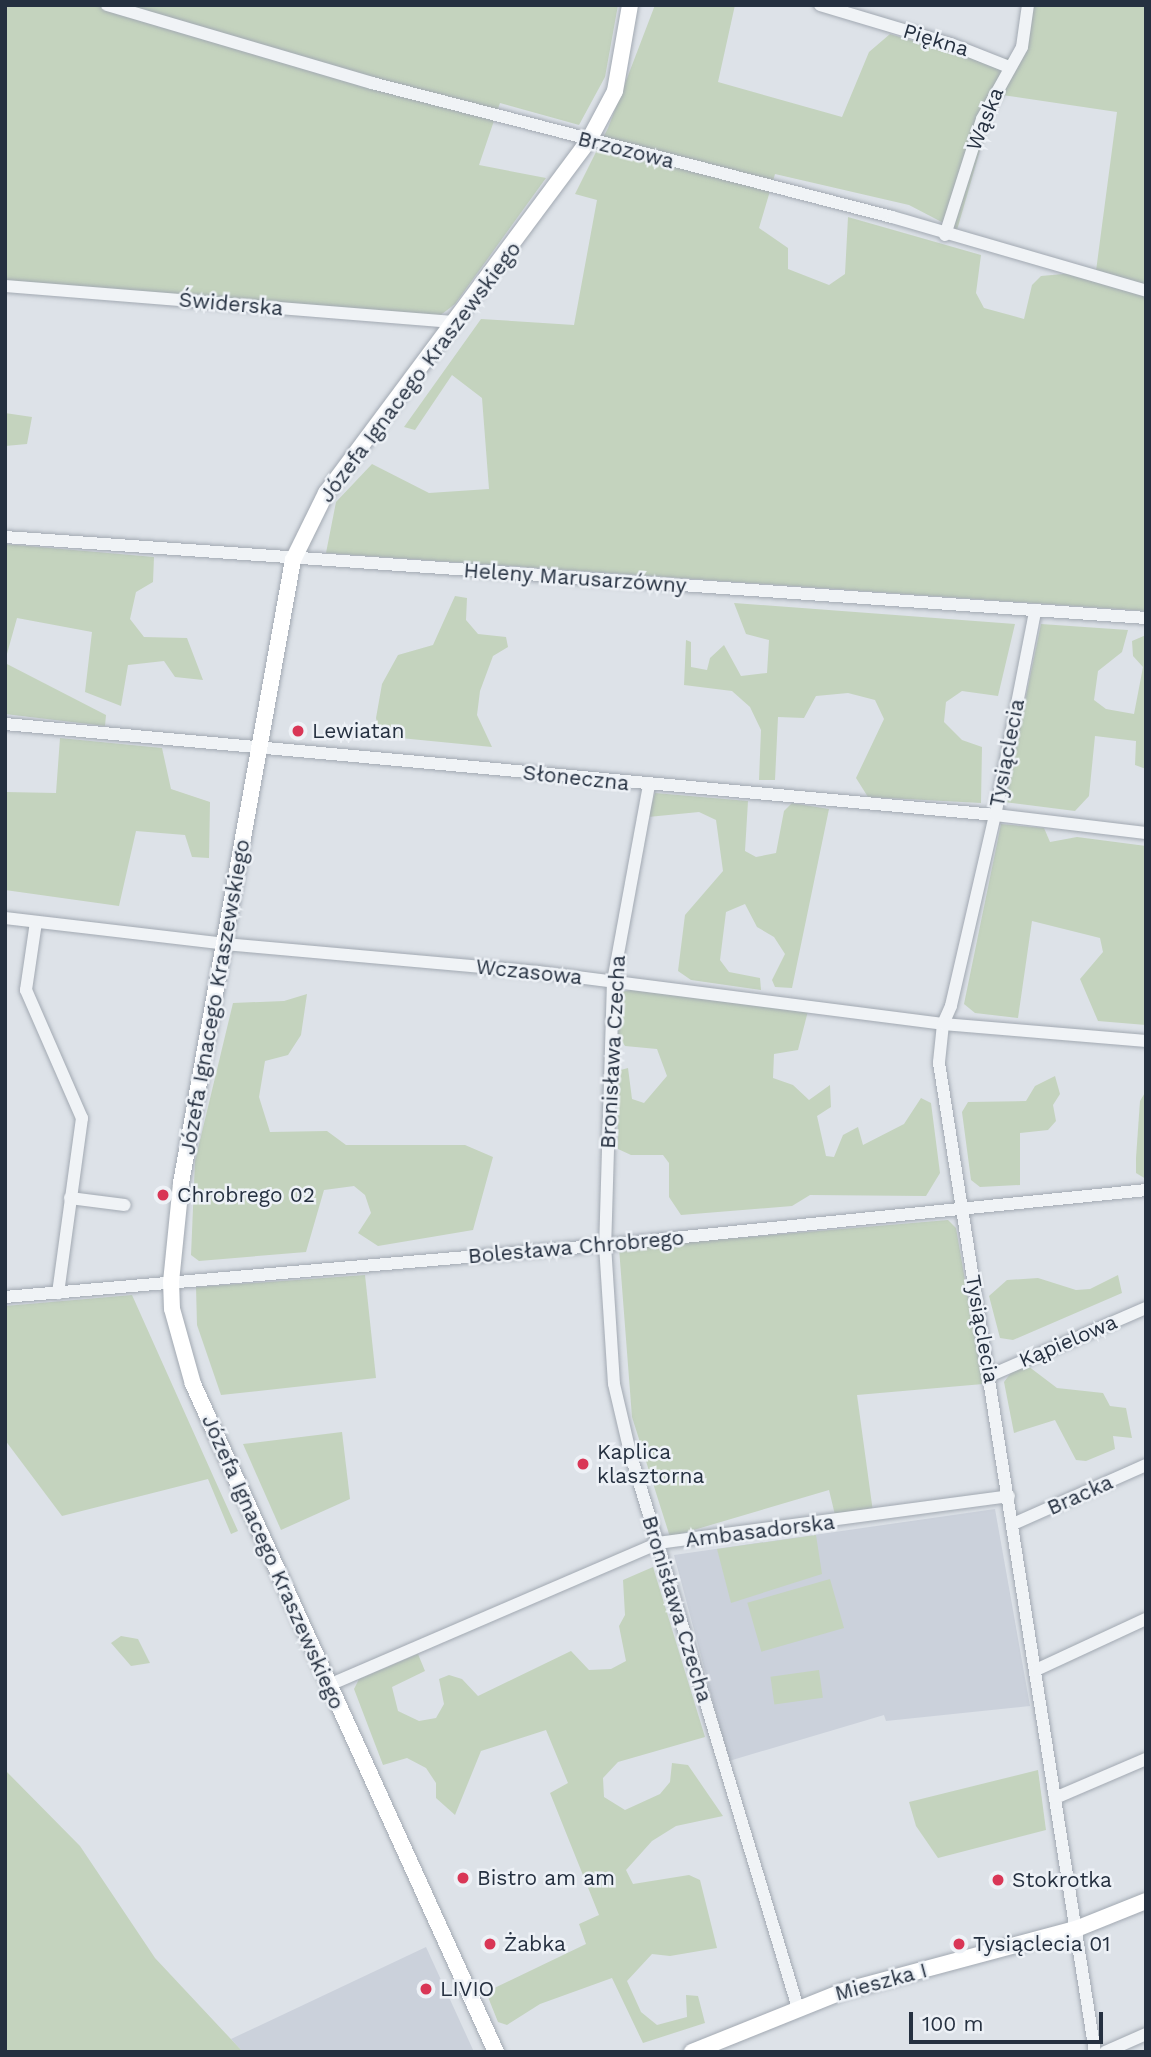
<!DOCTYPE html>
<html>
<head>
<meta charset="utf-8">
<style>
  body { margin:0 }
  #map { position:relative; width:1151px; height:2057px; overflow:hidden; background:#dde2e8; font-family:"Work Sans",sans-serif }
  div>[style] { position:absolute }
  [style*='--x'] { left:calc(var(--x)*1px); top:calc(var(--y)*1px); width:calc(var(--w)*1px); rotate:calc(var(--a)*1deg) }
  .built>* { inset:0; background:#cbd1db }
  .green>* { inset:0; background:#c4d3be; transform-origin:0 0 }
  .roads { filter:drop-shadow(0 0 2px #a2a9b2) drop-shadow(0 0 2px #a2a9b2) }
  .street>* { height:12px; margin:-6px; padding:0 6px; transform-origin:6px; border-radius:6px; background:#f0f3f6 }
  .secondary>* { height:16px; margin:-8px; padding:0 8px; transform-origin:8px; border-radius:8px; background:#fff }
  .dots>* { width:19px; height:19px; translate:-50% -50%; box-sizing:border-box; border:4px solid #edf1f6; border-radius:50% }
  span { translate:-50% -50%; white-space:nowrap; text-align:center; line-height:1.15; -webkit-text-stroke:5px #edf1f6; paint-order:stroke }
  .street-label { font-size:21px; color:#253040 }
  .poi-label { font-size:21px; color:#253040 }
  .left { translate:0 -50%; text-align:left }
  .frame { position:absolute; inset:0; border:7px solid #253040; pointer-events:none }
  .scale { position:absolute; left:909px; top:2012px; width:194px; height:32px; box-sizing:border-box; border:4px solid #253040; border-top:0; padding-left:9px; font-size:21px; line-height:24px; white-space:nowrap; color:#253040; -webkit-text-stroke:5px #edf1f6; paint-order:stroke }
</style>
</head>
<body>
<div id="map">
  <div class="built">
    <i style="clip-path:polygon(995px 1509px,1030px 1706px,886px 1721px,884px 1715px,729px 1761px,674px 1555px)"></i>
    <i style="clip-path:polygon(426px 1947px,474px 2052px,243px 2052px,231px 2039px)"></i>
  </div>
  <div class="green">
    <i style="clip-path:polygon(5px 5px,618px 5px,605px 77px,579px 125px,500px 103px,479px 165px,546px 178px,455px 304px,438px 317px,5px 281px)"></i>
    <i style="clip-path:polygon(evenodd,655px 5px,735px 5px,718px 82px,842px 117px,869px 52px,890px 34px,986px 62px,1018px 56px,1025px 5px,1146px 5px,1146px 611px,326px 553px,336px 502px,372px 464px,429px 493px,489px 489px,482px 398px,452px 375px,415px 430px,404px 427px,481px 319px,574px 325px,597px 200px,575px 194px,608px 128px,655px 5px,1002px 95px,1117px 112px,1096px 271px,1041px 276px,1032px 285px,1024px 319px,984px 308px,976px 293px,981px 255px,848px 217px,845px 274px,829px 285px,788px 269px,788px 248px,759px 228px,775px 174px,909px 205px,957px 230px,989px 119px,1002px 95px)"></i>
    <i style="clip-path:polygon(5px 413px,32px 417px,27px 444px,5px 446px)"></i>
    <i style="clip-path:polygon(5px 544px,154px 557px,153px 582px,136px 592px,130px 619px,144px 637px,187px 638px,203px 680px,175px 677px,164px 661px,128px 665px,121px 706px,85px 692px,92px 632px,17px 618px,5px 661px)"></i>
    <i style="clip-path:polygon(455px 596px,467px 598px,466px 620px,478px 634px,506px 637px,508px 647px,493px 656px,480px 691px,477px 715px,492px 747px,380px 736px,376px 718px,382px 684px,398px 655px,433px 645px)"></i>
    <i style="clip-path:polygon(734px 603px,1015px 624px,998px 696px,962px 691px,946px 702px,944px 722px,962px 740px,982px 747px,981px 803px,868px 797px,856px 778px,884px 719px,875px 700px,848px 693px,816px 696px,804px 718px,778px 717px,775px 780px,759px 780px,761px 730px,750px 707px,732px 691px,684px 685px,686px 640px,691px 642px,691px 667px,707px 670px,710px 658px,724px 645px,741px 676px,767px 673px,769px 640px,746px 634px)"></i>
    <i style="clip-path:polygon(1041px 624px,1128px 630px,1122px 652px,1098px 671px,1094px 700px,1106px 709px,1134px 714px,1143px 667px,1133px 656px,1132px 641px,1146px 635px,1146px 769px,1135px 765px,1136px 741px,1095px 736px,1089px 796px,1075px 811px,1004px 802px)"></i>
    <i style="clip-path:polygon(5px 663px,106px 715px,105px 726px,5px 714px)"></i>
    <i style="clip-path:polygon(60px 738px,162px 748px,171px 789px,210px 802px,209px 858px,192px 857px,185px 835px,136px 831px,119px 906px,5px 890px,5px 792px,56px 793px)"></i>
    <i style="clip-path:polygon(655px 793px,748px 801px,745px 851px,756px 857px,776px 853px,784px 811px,792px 803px,829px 809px,792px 988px,775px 987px,772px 980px,785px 954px,774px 937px,757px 927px,745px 904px,726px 912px,720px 960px,729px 972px,760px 978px,761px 990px,691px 980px,678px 971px,685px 915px,723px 871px,716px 820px,699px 812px,648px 817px)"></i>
    <i style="clip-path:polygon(1001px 824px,1044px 828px,1050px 842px,1077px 837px,1146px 846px,1146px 1025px,1098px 1021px,1080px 979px,1103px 952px,1100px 938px,1032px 921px,1018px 1018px,975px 1013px,964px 1004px)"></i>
    <i style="clip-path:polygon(631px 990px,808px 1011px,798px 1050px,774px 1054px,773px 1078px,793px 1085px,809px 1100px,830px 1085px,831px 1107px,817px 1116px,826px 1156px,834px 1157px,843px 1135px,858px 1127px,863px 1145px,904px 1124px,921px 1098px,931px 1103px,940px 1173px,926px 1196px,810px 1195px,792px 1206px,681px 1215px,669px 1197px,669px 1163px,663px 1155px,631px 1155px,618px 1149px,617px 1071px,628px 1068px,632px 1099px,644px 1103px,667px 1076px,657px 1049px,625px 1046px,618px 1035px,621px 992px)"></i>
    <i style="clip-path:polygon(307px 994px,301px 1035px,288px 1055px,265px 1061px,259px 1097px,270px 1132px,327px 1131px,346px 1145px,465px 1145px,493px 1157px,473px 1230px,378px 1246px,358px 1233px,371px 1213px,365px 1195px,354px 1186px,324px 1190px,306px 1252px,199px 1261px,191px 1255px,195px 1161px,233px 1003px,284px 1001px)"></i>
    <i style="clip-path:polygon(1055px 1076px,1060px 1094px,1053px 1105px,1056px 1121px,1048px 1130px,1020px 1133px,1020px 1185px,980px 1187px,971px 1180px,962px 1112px,968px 1102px,1026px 1101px,1035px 1086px)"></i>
    <i style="clip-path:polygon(1146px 1091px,1146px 1179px,1136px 1173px,1136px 1158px,1140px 1101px)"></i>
    <i style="clip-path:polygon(948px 1220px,956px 1228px,983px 1384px,857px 1395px,873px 1512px,836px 1519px,829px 1490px,670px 1537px,632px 1417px,619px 1248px)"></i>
    <i style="clip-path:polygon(365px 1275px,376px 1378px,221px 1395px,197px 1325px,196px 1287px)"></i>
    <i style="clip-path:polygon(1118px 1275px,1122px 1293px,1013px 1340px,1000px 1338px,989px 1296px,1007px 1280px,1038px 1278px,1076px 1290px,1090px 1289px)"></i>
    <i style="clip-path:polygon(132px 1295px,214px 1478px,238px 1531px,231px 1534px,208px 1479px,62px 1516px,5px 1440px,5px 1306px)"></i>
    <i style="clip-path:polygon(1028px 1366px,1057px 1388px,1103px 1393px,1110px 1406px,1126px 1408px,1132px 1438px,1113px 1436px,1115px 1449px,1086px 1461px,1076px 1460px,1055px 1420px,1014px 1433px,1004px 1382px,1013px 1370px)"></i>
    <i style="clip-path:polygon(342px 1432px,350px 1499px,281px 1530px,243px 1444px)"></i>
    <i style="clip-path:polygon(816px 1535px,822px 1574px,731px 1603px,717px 1549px)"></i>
    <i style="clip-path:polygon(653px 1567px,705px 1737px,618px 1762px,603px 1778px,604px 1797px,625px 1810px,660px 1794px,670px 1782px,672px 1763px,688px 1765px,723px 1816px,676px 1826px,652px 1841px,626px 1870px,633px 1884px,689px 1875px,700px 1880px,717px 1948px,670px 1956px,652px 1954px,627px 1981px,641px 2012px,657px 2025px,687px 2017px,686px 1995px,698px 1996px,705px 2023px,643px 2043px,612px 1978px,540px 2004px,507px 2025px,498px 2022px,486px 1992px,586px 1944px,579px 1924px,599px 1915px,550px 1793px,568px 1783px,546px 1730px,481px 1751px,455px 1815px,436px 1798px,436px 1783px,426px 1768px,407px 1758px,383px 1765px,354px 1689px,359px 1679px,418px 1654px,425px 1671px,392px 1687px,398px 1711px,419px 1721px,436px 1718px,444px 1704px,439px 1679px,449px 1675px,462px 1679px,478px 1696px,571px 1651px,589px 1670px,611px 1669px,626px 1661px,619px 1626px,625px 1615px,623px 1580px)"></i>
    <i style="left:830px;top:1579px;width:51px;height:86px;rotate:74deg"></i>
    <i style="clip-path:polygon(121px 1636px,138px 1639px,150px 1663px,131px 1666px,111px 1643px)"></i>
    <i style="left:819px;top:1670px;width:28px;height:49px;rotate:82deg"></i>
    <i style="clip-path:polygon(5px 1770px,80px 1846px,155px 1958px,243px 2052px,5px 2052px)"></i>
    <i style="clip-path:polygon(1038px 1770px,1046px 1830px,938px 1858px,916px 1826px,909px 1802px)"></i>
  </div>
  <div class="roads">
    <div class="street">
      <i style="--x:107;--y:5;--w:276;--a:16.4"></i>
      <i style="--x:372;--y:83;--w:537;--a:14.45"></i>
      <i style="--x:892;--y:217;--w:265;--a:16.2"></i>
      <i style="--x:820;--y:5;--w:137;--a:16.6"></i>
      <i style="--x:951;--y:44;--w:62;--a:21.6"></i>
      <i style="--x:945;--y:235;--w:122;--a:-72.3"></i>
      <i style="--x:982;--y:119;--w:82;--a:-60.9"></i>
      <i style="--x:1022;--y:47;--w:42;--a:-81.9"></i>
      <i style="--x:5;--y:286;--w:453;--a:4.6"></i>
      <i style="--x:5;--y:537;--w:1144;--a:4.06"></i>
      <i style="--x:1035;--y:612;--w:207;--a:101.1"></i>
      <i style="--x:995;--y:815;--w:196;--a:103"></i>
      <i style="--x:951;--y:1006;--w:20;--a:114"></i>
      <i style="--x:943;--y:1024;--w:39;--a:96"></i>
      <i style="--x:939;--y:1063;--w:1001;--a:81.04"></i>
      <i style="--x:5;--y:724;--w:994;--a:5.25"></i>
      <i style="--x:995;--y:815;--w:152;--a:6.8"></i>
      <i style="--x:649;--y:785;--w:199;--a:100.4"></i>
      <i style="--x:613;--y:981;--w:264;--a:91.7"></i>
      <i style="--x:605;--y:1245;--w:139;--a:86.3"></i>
      <i style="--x:614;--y:1384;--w:70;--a:76.8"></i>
      <i style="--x:630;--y:1452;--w:581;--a:73.19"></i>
      <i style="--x:5;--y:918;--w:222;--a:6.7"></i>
      <i style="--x:225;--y:944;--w:314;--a:5.1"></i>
      <i style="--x:538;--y:972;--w:408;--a:7.3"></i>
      <i style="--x:943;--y:1024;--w:204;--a:4.8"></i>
      <i style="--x:36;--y:922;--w:69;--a:98.4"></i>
      <i style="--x:26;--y:990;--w:140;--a:66.4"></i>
      <i style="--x:82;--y:1118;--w:177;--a:97.8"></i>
      <i style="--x:70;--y:1198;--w:55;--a:7.3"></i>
      <i style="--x:5;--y:1297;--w:602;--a:-4.95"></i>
      <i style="--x:605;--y:1245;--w:544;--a:-5.8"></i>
      <i style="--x:991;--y:1375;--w:169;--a:-23.4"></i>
      <i style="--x:1013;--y:1524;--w:145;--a:-23.9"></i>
      <i style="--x:1036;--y:1670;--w:121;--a:-24.9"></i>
      <i style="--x:329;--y:1685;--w:358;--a:-23.3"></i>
      <i style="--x:658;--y:1543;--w:354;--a:-7.6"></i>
      <i style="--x:1055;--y:1798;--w:99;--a:-23.2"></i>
      <i style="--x:1105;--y:2052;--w:45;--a:-23.7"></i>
    </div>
    <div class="secondary">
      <i style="--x:496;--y:2052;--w:734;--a:-114.4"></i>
      <i style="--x:193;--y:1384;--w:78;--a:-105.6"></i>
      <i style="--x:172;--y:1309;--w:27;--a:-92"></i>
      <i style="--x:171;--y:1282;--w:100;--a:-84.2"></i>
      <i style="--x:181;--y:1183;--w:633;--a:-79.81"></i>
      <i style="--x:293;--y:560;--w:75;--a:-63.8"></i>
      <i style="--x:326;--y:493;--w:440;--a:-53.3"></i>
      <i style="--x:589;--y:140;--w:55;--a:-62"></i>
      <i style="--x:615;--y:91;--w:87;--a:-80.1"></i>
      <i style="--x:692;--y:2052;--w:164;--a:-21.9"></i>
      <i style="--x:844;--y:1991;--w:240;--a:-15"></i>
      <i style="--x:1076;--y:1929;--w:75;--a:-21.8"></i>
    </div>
  </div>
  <div class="dots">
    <i style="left:298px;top:731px;background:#d93656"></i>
    <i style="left:163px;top:1195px;background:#d93656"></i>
    <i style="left:583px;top:1464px;background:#d93656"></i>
    <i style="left:463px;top:1878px;background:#d93656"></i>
    <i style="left:998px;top:1880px;background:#d93656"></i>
    <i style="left:490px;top:1944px;background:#d93656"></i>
    <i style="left:959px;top:1944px;background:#d93656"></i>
    <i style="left:426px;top:1989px;background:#d93656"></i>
  </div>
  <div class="street-label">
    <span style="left:936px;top:40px;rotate:17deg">Piękna</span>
    <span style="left:985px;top:119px;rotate:-68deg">Wąska</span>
    <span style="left:626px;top:150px;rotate:14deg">Brzozowa</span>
    <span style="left:231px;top:304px;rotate:5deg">Świderska</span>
    <span style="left:420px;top:372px;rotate:-53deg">Józefa Ignacego Kraszewskiego</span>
    <span style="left:575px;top:578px;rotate:4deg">Heleny Marusarzówny</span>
    <span style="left:1007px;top:753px;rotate:-79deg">Tysiąclecia</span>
    <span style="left:576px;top:778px;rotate:6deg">Słoneczna</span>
    <span style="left:529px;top:972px;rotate:6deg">Wczasowa</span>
    <span style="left:215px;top:997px;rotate:-80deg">Józefa Ignacego Kraszewskiego</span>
    <span style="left:613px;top:1052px;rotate:-87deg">Bronisława Czecha</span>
    <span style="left:576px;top:1247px;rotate:-5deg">Bolesława Chrobrego</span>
    <span style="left:982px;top:1329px;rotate:80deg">Tysiąclecia</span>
    <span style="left:1068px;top:1341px;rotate:-23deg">Kąpielowa</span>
    <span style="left:1080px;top:1495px;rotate:-24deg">Bracka</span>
    <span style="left:760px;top:1531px;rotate:-7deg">Ambasadorska</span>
    <span style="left:273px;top:1562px;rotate:66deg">Józefa Ignacego Kraszewskiego</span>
    <span style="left:677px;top:1609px;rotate:73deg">Bronisława Czecha</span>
    <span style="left:881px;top:1982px;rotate:-15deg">Mieszka I</span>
  </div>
  <div class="poi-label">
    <span class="left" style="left:312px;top:731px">Lewiatan</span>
    <span class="left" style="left:177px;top:1195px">Chrobrego 02</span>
    <span class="left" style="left:597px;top:1464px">Kaplica<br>klasztorna</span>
    <span class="left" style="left:477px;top:1878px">Bistro am am</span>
    <span class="left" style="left:1012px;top:1880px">Stokrotka</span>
    <span class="left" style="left:504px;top:1944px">Żabka</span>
    <span class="left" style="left:973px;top:1944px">Tysiąclecia 01</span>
    <span class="left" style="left:440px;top:1989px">LIVIO</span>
  </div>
  <div class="frame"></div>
  <div class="scale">100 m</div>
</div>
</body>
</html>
